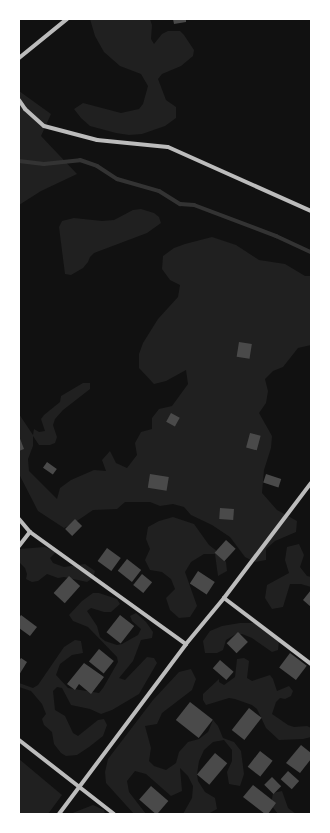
<!DOCTYPE html>
<html>
<head>
<meta charset="utf-8">
<style>
  body { margin:0 }
  #map { position:relative; width:330px; height:833px; overflow:hidden; background:#111; font-family:Signika,sans-serif }
  div>[style] { position:absolute }
  [style*='--x'] { left:calc(var(--x)*1px); top:calc(var(--y)*1px); width:calc(var(--w)*1px); rotate:calc(var(--a)*1deg) }
  .green>* { inset:0; background:#202020 }
  .stream>* { height:4px; margin:-2px; padding:0 2px; transform-origin:2px; border-radius:2px; background:#333 }
  .building>* { inset:0; background:#4a4a4a; transform-origin:0 0 }
  .minor>* { height:4px; margin:-2px; padding:0 2px; transform-origin:2px; border-radius:2px; background:#bcbcbc }
  span { translate:-50% -50%; white-space:nowrap; text-align:center; line-height:1.15; -webkit-text-stroke:4px #fff; paint-order:stroke }
  .frame { position:absolute; inset:0; border:20px solid #fff; pointer-events:none }
</style>
</head>
<body>
<div id="map">
  <div class="green">
    <i style="clip-path:polygon(90px 19px,150px 19px,152px 25px,151px 39px,154px 44px,162px 34px,168px 31px,180px 31px,184px 35px,194px 50px,193px 56px,181px 66px,162px 74px,158px 79px,166px 100px,176px 107px,176px 118px,165px 126px,142px 134px,129px 135px,116px 133px,90px 126px,81px 118px,74px 109px,83px 103px,121px 113px,139px 109px,143px 104px,148px 86px,141px 74px,120px 66px,104px 52px,95px 36px)"></i>
    <i style="clip-path:polygon(19px 91px,51px 114px,41px 136px,77px 174px,41px 191px,19px 205px)"></i>
    <i style="clip-path:polygon(141px 209px,154px 213px,159px 217px,161px 223px,147px 233px,94px 253px,90px 257px,88px 262px,83px 268px,71px 275px,65px 274px,59px 227px,62px 221px,74px 218px,102px 221px,114px 220px,133px 210px)"></i>
    <i style="clip-path:polygon(212px 237px,236px 245px,259px 260px,285px 264px,305px 276px,311px 276px,311px 345px,298px 348px,283px 367px,273px 371px,265px 379px,268px 391px,266px 403px,259px 413px,272px 436px,271px 448px,264px 470px,262px 493px,277px 510px,297px 521px,296px 532px,275px 541px,266px 549px,266px 560px,255px 562px,245px 557px,230px 537px,212px 525px,191px 515px,184px 507px,173px 504px,160px 506px,150px 502px,125px 502px,117px 509px,93px 510px,74px 523px,64px 528px,38px 511px,19px 474px,19px 414px,33px 435px,34px 429px,39px 432px,45px 431px,41px 419px,44px 415px,60px 402px,61px 396px,83px 383px,90px 383px,90px 389px,63px 410px,55px 419px,53px 425px,57px 437px,55px 443px,50px 445px,39px 445px,33px 436px,33px 446px,28px 459px,29px 471px,57px 499px,60px 488px,71px 480px,94px 470px,106px 471px,102px 460px,110px 451px,116px 463px,127px 468px,137px 455px,135px 443px,141px 432px,152px 429px,152px 418px,159px 409px,172px 406px,188px 384px,186px 370px,166px 381px,154px 384px,139px 368px,139px 354px,143px 343px,158px 319px,178px 297px,180px 285px,170px 280px,162px 269px,163px 256px,174px 248px,185px 244px)"></i>
    <i style="clip-path:polygon(173px 517px,194px 524px,209px 545px,218px 552px,226px 562px,227px 571px,218px 576px,215px 554px,204px 554px,191px 562px,185px 572px,197px 606px,190px 617px,179px 618px,170px 610px,166px 598px,175px 589px,171px 579px,162px 572px,150px 570px,145px 560px,150px 549px,146px 539px,148px 527px,159px 521px)"></i>
    <i style="clip-path:polygon(299px 544px,304px 555px,300px 567px,307px 576px,311px 577px,311px 587px,301px 584px,290px 584px,283px 607px,272px 609px,265px 598px,267px 585px,289px 573px,285px 560px,287px 547px)"></i>
    <i style="clip-path:polygon(45px 547px,56px 552px,50px 558px,53px 563px,64px 567px,85px 564px,95px 571px,93px 578px,87px 582px,64px 577px,58px 578px,47px 574px,38px 581px,32px 582px,26px 579px,27px 574px,25px 568px,19px 562px,19px 549px)"></i>
    <i style="clip-path:polygon(93px 593px,99px 593px,117px 599px,120px 604px,111px 612px,104px 612px,91px 608px,87px 611px,97px 626px,100px 637px,105px 641px,117px 645px,122px 644px,138px 635px,141px 629px,132px 621px,130px 616px,136px 613px,146px 622px,153px 632px,152px 638px,141px 640px,133px 661px,119px 678px,125px 680px,147px 657px,154px 658px,157px 663px,139px 694px,112px 710px,101px 714px,90px 709px,71px 705px,62px 688px,57px 687px,53px 691px,55px 710px,65px 716px,73px 733px,78px 736px,98px 720px,104px 719px,107px 725px,103px 736px,89px 747px,77px 755px,66px 756px,61px 753px,54px 744px,52px 732px,44px 725px,42px 719px,46px 714px,42px 704px,31px 691px,19px 687px,19px 683px,33px 688px,38px 685px,64px 647px,75px 640px,81px 641px,83px 653px,72px 655px,60px 664px,56px 675px,68px 688px,99px 693px,103px 688px,118px 662px,117px 657px,88px 627px,73px 621px,69px 615px,82px 601px)"></i>
    <i style="clip-path:polygon(240px 623px,254px 623px,259px 626px,279px 641px,278px 650px,272px 652px,252px 638px,242px 634px,236px 634px,226px 640px,223px 650px,217px 653px,205px 653px,203px 641px,210px 631px,222px 626px)"></i>
    <i style="clip-path:polygon(244px 658px,249px 661px,247px 678px,252px 681px,270px 675px,273px 679px,277px 691px,289px 686px,293px 691px,291px 696px,285px 699px,280px 698px,276px 702px,272px 714px,288px 725px,294px 727px,307px 726px,311px 728px,311px 737px,303px 739px,279px 740px,266px 728px,257px 709px,252px 705px,235px 699px,229px 698px,206px 705px,203px 700px,203px 694px,219px 679px,219px 682px,224px 685px,235px 677px,237px 659px)"></i>
    <i style="clip-path:polygon(191px 669px,196px 679px,192px 690px,162px 713px,157px 724px,145px 726px,151px 748px,149px 761px,154px 766px,166px 770px,176px 763px,179px 752px,188px 742px,199px 739px,208px 732px,213px 720px,218px 726px,223px 738px,234px 742px,241px 751px,244px 774px,240px 786px,229px 784px,227px 772px,232px 761px,232px 750px,224px 740px,213px 742px,204px 750px,199px 761px,197px 774px,198px 781px,205px 792px,215px 798px,217px 809px,208px 814px,183px 814px,192px 798px,193px 786px,188px 776px,180px 768px,182px 791px,171px 796px,146px 774px,135px 771px,127px 781px,129px 792px,146px 814px,134px 814px,106px 783px,105px 772px,108px 759px,153px 700px,179px 672px)"></i>
    <i style="clip-path:polygon(19px 759px,62px 795px,48px 814px,19px 814px)"></i>
    <i style="clip-path:polygon(282px 791px,288px 808px,296px 814px,278px 814px,271px 805px,273px 793px)"></i>
    <i style="clip-path:polygon(93px 805px,104px 810px,105px 814px,70px 814px)"></i>
  </div>
  <div class="stream">
    <i style="--x:19;--y:161;--w:25;--a:7"></i>
    <i style="--x:44;--y:164;--w:36;--a:-6"></i>
    <i style="--x:80;--y:160;--w:18;--a:19"></i>
    <i style="--x:97;--y:166;--w:24;--a:33"></i>
    <i style="--x:117;--y:179;--w:44;--a:15.9"></i>
    <i style="--x:159;--y:191;--w:25;--a:32"></i>
    <i style="--x:180;--y:204;--w:14;--a:4"></i>
    <i style="--x:194;--y:205;--w:88;--a:20.7"></i>
    <i style="--x:276;--y:236;--w:38;--a:25"></i>
  </div>
  <div class="building">
    <i style="clip-path:polygon(173px 19px,186px 19px,186px 22px,174px 24px)"></i>
    <i style="left:239px;top:342px;width:13px;height:15px;rotate:9deg"></i>
    <i style="left:171px;top:413px;width:10px;height:10px;rotate:29deg"></i>
    <i style="left:250px;top:433px;width:11px;height:15px;rotate:15deg"></i>
    <i style="clip-path:polygon(19px 436px,24px 449px,19px 451px)"></i>
    <i style="left:47px;top:462px;width:12px;height:7px;rotate:35deg"></i>
    <i style="left:150px;top:474px;width:19px;height:14px;rotate:9deg"></i>
    <i style="left:266px;top:474px;width:16px;height:9px;rotate:18deg"></i>
    <i style="left:220px;top:508px;width:14px;height:11px;rotate:4deg"></i>
    <i style="left:75px;top:519px;width:10px;height:14px;rotate:45deg"></i>
    <i style="left:226px;top:540px;width:13px;height:17px;rotate:42deg"></i>
    <i style="left:107px;top:548px;width:17px;height:16px;rotate:36deg"></i>
    <i style="left:127px;top:559px;width:18px;height:15px;rotate:38deg"></i>
    <i style="left:198px;top:571px;width:20px;height:15px;rotate:33deg"></i>
    <i style="left:142px;top:574px;width:13px;height:14px;rotate:39deg"></i>
    <i style="left:69px;top:576px;width:15px;height:23px;rotate:42deg"></i>
    <i style="clip-path:polygon(311px 590px,311px 607px,303px 600px)"></i>
    <i style="clip-path:polygon(21px 615px,37px 627px,30px 636px,19px 628px,19px 618px)"></i>
    <i style="left:120px;top:615px;width:18px;height:22px;rotate:38deg"></i>
    <i style="left:238px;top:632px;width:14px;height:16px;rotate:45deg"></i>
    <i style="left:99px;top:649px;width:19px;height:16px;rotate:39deg"></i>
    <i style="left:290px;top:653px;width:21px;height:18px;rotate:37deg"></i>
    <i style="clip-path:polygon(21px 658px,27px 662px,19px 675px,19px 661px)"></i>
    <i style="left:220px;top:660px;width:18px;height:11px;rotate:41deg"></i>
    <i style="clip-path:polygon(84px 663px,104px 677px,91px 694px,79px 684px,75px 690px,67px 684px)"></i>
    <i style="left:190px;top:702px;width:29px;height:23px;rotate:38deg"></i>
    <i style="left:249px;top:708px;width:16px;height:28px;rotate:38deg"></i>
    <i style="clip-path:polygon(301px 745px,311px 753px,311px 759px,300px 773px,286px 763px)"></i>
    <i style="left:260px;top:751px;width:16px;height:20px;rotate:38deg"></i>
    <i style="left:215px;top:753px;width:16px;height:28px;rotate:40deg"></i>
    <i style="left:288px;top:771px;width:15px;height:11px;rotate:42deg"></i>
    <i style="left:272px;top:777px;width:13px;height:11px;rotate:45deg"></i>
    <i style="clip-path:polygon(253px 785px,276px 803px,268px 814px,265px 814px,243px 797px)"></i>
    <i style="left:151px;top:786px;width:23px;height:18px;rotate:41deg"></i>
  </div>
  <div class="minor">
    <i style="--x:19;--y:58;--w:62;--a:-39.1"></i>
    <i style="--x:19;--y:100;--w:11;--a:56"></i>
    <i style="--x:25;--y:109;--w:25;--a:42"></i>
    <i style="--x:44;--y:126;--w:55;--a:14.8"></i>
    <i style="--x:97;--y:140;--w:71;--a:5.6"></i>
    <i style="--x:168;--y:147;--w:157;--a:24.1"></i>
    <i style="--x:19;--y:519;--w:17;--a:50"></i>
    <i style="--x:30;--y:532;--w:192;--a:35.7"></i>
    <i style="--x:19;--y:546;--w:18;--a:-52"></i>
    <i style="--x:224;--y:598;--w:109;--a:37.2"></i>
    <i style="--x:19;--y:740;--w:120;--a:37.9"></i>
    <i style="--x:59;--y:814;--w:212;--a:-53.2"></i>
    <i style="--x:186;--y:644;--w:60;--a:-50.4"></i>
    <i style="--x:224;--y:598;--w:144;--a:-52.9"></i>
  </div>
  <div class="frame"></div>
</div>
</body>
</html>
